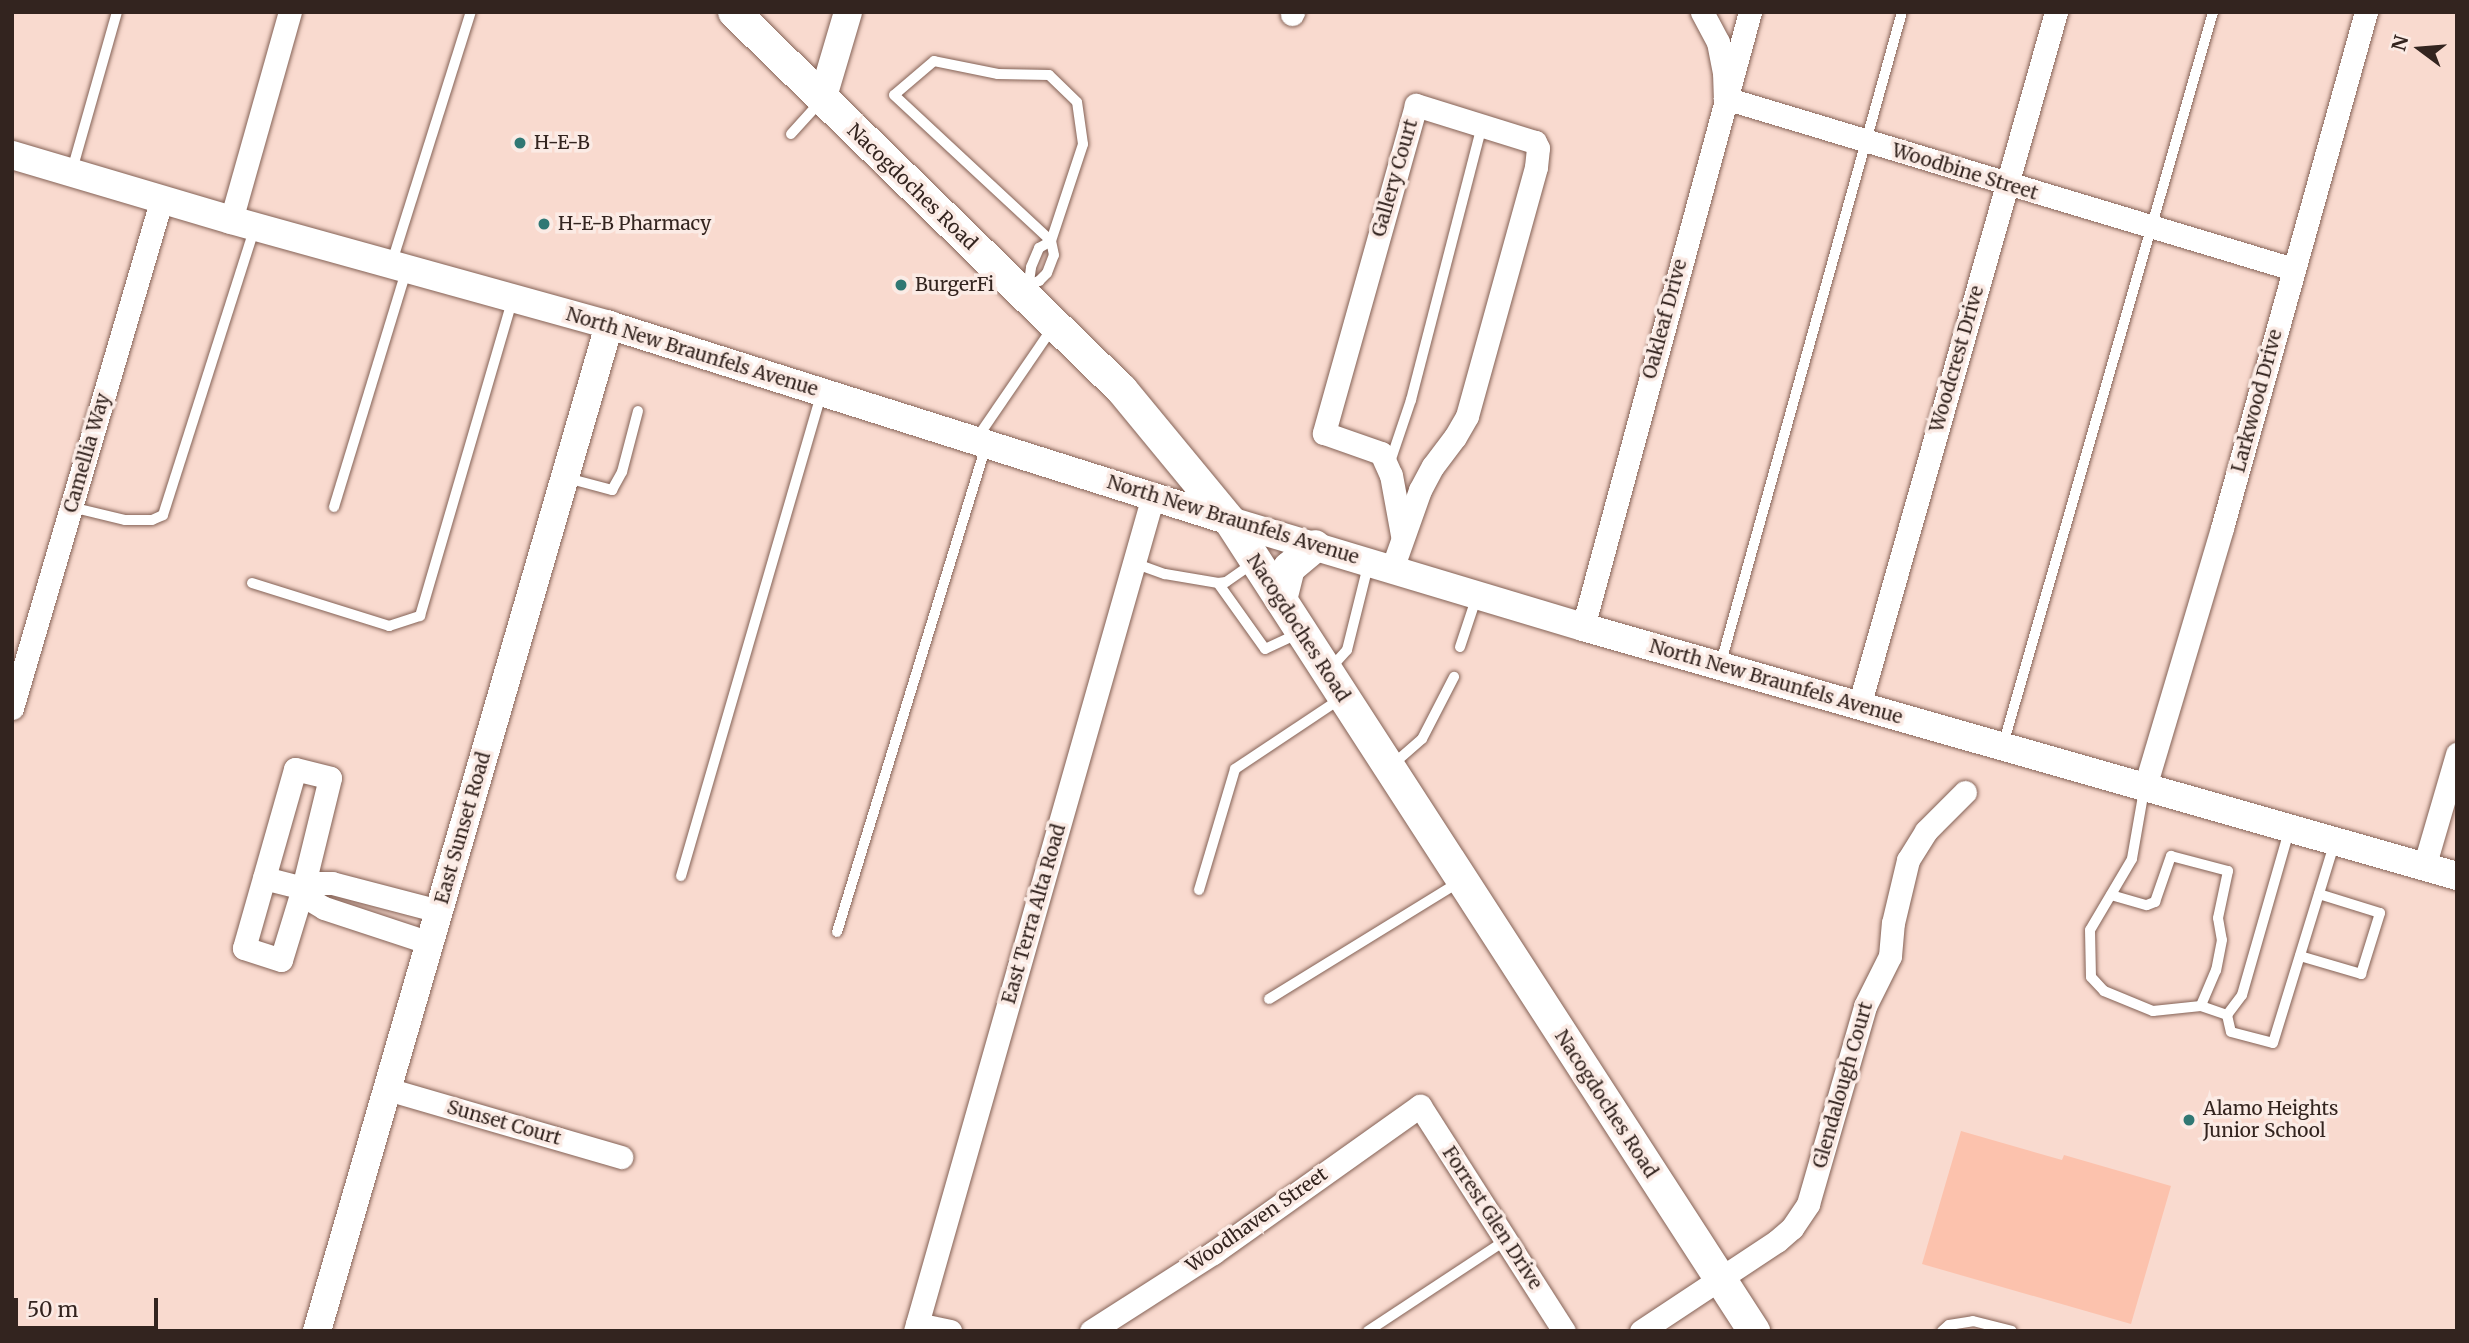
<!DOCTYPE html>
<html>
<head>
<meta charset="utf-8">
<style>
  body { margin:0 }
  #map { position:relative; width:2469px; height:1343px; overflow:hidden; background:#f9dacf; font-family:Merriweather,serif }
  div>[style] { position:absolute }
  [style*='--x'] { left:calc(var(--x)*1px); top:calc(var(--y)*1px); width:calc(var(--w)*1px); rotate:calc(var(--a)*1deg) }
  .green>* { inset:0; background:#fcc2ad }
  .roads { filter:drop-shadow(0 0 2px #846256) drop-shadow(0 0 2px #846256) }
  .service>* { height:10px; margin:-5px; padding:0 5px; transform-origin:5px; border-radius:5px; background:#fff }
  .minor>* { height:23px; margin:-11.5px; padding:0 11.5px; transform-origin:11.5px; border-radius:11.5px; background:#fff }
  .tertiary>* { height:28px; margin:-14px; padding:0 14px; transform-origin:14px; border-radius:14px; background:#fff }
  .secondary>* { height:32px; margin:-16px; padding:0 16px; transform-origin:16px; border-radius:16px; background:#fff }
  .dots>* { width:19px; height:19px; translate:-50% -50%; box-sizing:border-box; border:4px solid #fbebe5; border-radius:50% }
  span { translate:-50% -50%; white-space:nowrap; text-align:center; line-height:1.15; -webkit-text-stroke:7px #fbebe5; paint-order:stroke }
  .poi-label { font-size:19px; color:#33241f }
  .left { translate:0 -50%; text-align:left }
  .street-label { font-size:19px; color:#33241f }
  .frame { position:absolute; inset:0; border:14px solid #33241f; pointer-events:none }
  .north { position:absolute; left:2385px; top:14px; width:70px; height:70px; -webkit-text-stroke:5px #fbebe5; paint-order:stroke; rotate:286deg; font-size:19px; font-weight:700; line-height:28px; text-align:center; color:#33241f }
  .north::after { content:''; display:block; margin:auto; width:24px; height:32px; background:#33241f; clip-path:polygon(50% 0,100% 100%,50% 72%,0 100%) }
  .scale { position:absolute; left:14px; top:1298px; width:144px; height:32px; box-sizing:border-box; border:4px solid #33241f; border-top:0; padding-left:9px; font-size:21px; line-height:24px; white-space:nowrap; color:#33241f; -webkit-text-stroke:5px #fbebe5; paint-order:stroke }
</style>
</head>
<body>
<div id="map">
  <div class="green">
    <i style="clip-path:polygon(1961px 1131px,2062px 1160px,2064px 1155px,2171px 1186px,2131px 1324px,1922px 1264px)"></i>
  </div>
  <div class="roads">
    <div class="service">
      <i style="--x:791;--y:134;--w:43;--a:-47.8"></i>
      <i style="--x:72;--y:170;--w:164;--a:-74.1"></i>
      <i style="--x:391;--y:265;--w:265;--a:-72.5"></i>
      <i style="--x:1029;--y:282;--w:15;--a:-82"></i>
      <i style="--x:1031;--y:267;--w:21;--a:-67"></i>
      <i style="--x:1039;--y:248;--w:14;--a:-30"></i>
      <i style="--x:1022;--y:286;--w:18;--a:-16"></i>
      <i style="--x:1039;--y:281;--w:11;--a:-45"></i>
      <i style="--x:1047;--y:273;--w:19;--a:-69"></i>
      <i style="--x:1054;--y:255;--w:14;--a:-102"></i>
      <i style="--x:1051;--y:241;--w:102;--a:-71.7"></i>
      <i style="--x:1083;--y:144;--w:42;--a:-98.1"></i>
      <i style="--x:1077;--y:102;--w:39;--a:-136"></i>
      <i style="--x:1049;--y:75;--w:51;--a:-178.9"></i>
      <i style="--x:998;--y:74;--w:65;--a:-168.5"></i>
      <i style="--x:934;--y:61;--w:52;--a:139.6"></i>
      <i style="--x:894;--y:95;--w:214;--a:42.9"></i>
      <i style="--x:977;--y:438;--w:135;--a:-55.6"></i>
      <i style="--x:1389;--y:465;--w:69;--a:-71.3"></i>
      <i style="--x:1411;--y:400;--w:283;--a:-75.5"></i>
      <i style="--x:567;--y:478;--w:47;--a:14.9"></i>
      <i style="--x:612;--y:490;--w:21;--a:-61"></i>
      <i style="--x:622;--y:472;--w:63;--a:-75.3"></i>
      <i style="--x:71;--y:507;--w:56;--a:13.5"></i>
      <i style="--x:125;--y:520;--w:27;--a:0"></i>
      <i style="--x:152;--y:520;--w:12;--a:-24"></i>
      <i style="--x:163;--y:515;--w:300;--a:-72.3"></i>
      <i style="--x:334;--y:507;--w:247;--a:-73"></i>
      <i style="--x:1134;--y:563;--w:33;--a:20"></i>
      <i style="--x:1165;--y:574;--w:54;--a:9.6"></i>
      <i style="--x:1218;--y:583;--w:8;--a:-7"></i>
      <i style="--x:1226;--y:582;--w:33;--a:-35"></i>
      <i style="--x:252;--y:583;--w:144;--a:17.4"></i>
      <i style="--x:389;--y:626;--w:33;--a:-18"></i>
      <i style="--x:420;--y:616;--w:328;--a:-73.7"></i>
      <i style="--x:1218;--y:583;--w:81;--a:54.5"></i>
      <i style="--x:1265;--y:649;--w:38;--a:-25"></i>
      <i style="--x:1460;--y:647;--w:54;--a:-71.6"></i>
      <i style="--x:1720;--y:666;--w:679;--a:-74.45"></i>
      <i style="--x:1329;--y:670;--w:27;--a:-48"></i>
      <i style="--x:1347;--y:650;--w:91;--a:-76"></i>
      <i style="--x:2003;--y:745;--w:762;--a:-74.01"></i>
      <i style="--x:1391;--y:766;--w:41;--a:-41.1"></i>
      <i style="--x:1422;--y:739;--w:70;--a:-62.7"></i>
      <i style="--x:2144;--y:790;--w:70;--a:99.9"></i>
      <i style="--x:2132;--y:859;--w:82;--a:120.6"></i>
      <i style="--x:2090;--y:930;--w:47;--a:88.8"></i>
      <i style="--x:2091;--y:977;--w:19;--a:47"></i>
      <i style="--x:2104;--y:991;--w:53;--a:22.2"></i>
      <i style="--x:2153;--y:1011;--w:48;--a:-5.9"></i>
      <i style="--x:2201;--y:1006;--w:28;--a:19"></i>
      <i style="--x:2227;--y:1015;--w:25;--a:-53"></i>
      <i style="--x:2242;--y:995;--w:171;--a:-74"></i>
      <i style="--x:681;--y:876;--w:501;--a:-73.77"></i>
      <i style="--x:1199;--y:890;--w:126;--a:-73.4"></i>
      <i style="--x:1235;--y:769;--w:126;--a:-33.7"></i>
      <i style="--x:2111;--y:895;--w:37;--a:16"></i>
      <i style="--x:2147;--y:905;--w:9;--a:-21"></i>
      <i style="--x:2155;--y:902;--w:49;--a:-70.8"></i>
      <i style="--x:2171;--y:856;--w:59;--a:14.7"></i>
      <i style="--x:2228;--y:871;--w:48;--a:102"></i>
      <i style="--x:2218;--y:918;--w:22;--a:80"></i>
      <i style="--x:2222;--y:940;--w:31;--a:101"></i>
      <i style="--x:2216;--y:970;--w:39;--a:113"></i>
      <i style="--x:837;--y:932;--w:508;--a:-72.96"></i>
      <i style="--x:2300;--y:956;--w:64;--a:16.4"></i>
      <i style="--x:2361;--y:974;--w:64;--a:-72.7"></i>
      <i style="--x:2380;--y:913;--w:64;--a:-162.7"></i>
      <i style="--x:1269;--y:999;--w:223;--a:-31.6"></i>
      <i style="--x:2227;--y:1015;--w:17;--a:77"></i>
      <i style="--x:2231;--y:1032;--w:43;--a:14.7"></i>
      <i style="--x:2273;--y:1043;--w:210;--a:-72.9"></i>
      <i style="--x:1368;--y:1331;--w:165;--a:-33.4"></i>
      <i style="--x:1942;--y:1331;--w:9;--a:-41"></i>
      <i style="--x:1949;--y:1325;--w:24;--a:-9"></i>
      <i style="--x:1973;--y:1321;--w:40;--a:14.4"></i>
    </div>
    <div class="minor">
      <i style="--x:1702;--y:12;--w:34;--a:62"></i>
      <i style="--x:1718;--y:42;--w:31;--a:79"></i>
      <i style="--x:1724;--y:72;--w:26;--a:88"></i>
      <i style="--x:1725;--y:98;--w:593;--a:16.75"></i>
      <i style="--x:1292;--y:14;--w:2;--a:-63"></i>
      <i style="--x:231;--y:220;--w:216;--a:-74.2"></i>
      <i style="--x:1392;--y:569;--w:84;--a:-70.5"></i>
      <i style="--x:1420;--y:490;--w:27;--a:-62"></i>
      <i style="--x:1433;--y:466;--w:36;--a:-53"></i>
      <i style="--x:1455;--y:437;--w:24;--a:-60"></i>
      <i style="--x:1467;--y:416;--w:258;--a:-74.5"></i>
      <i style="--x:1536;--y:167;--w:19;--a:-84"></i>
      <i style="--x:1538;--y:148;--w:7;--a:-117"></i>
      <i style="--x:1535;--y:142;--w:125;--a:-162.7"></i>
      <i style="--x:1416;--y:105;--w:341;--a:105.7"></i>
      <i style="--x:1324;--y:433;--w:60;--a:19.3"></i>
      <i style="--x:1381;--y:453;--w:24;--a:66"></i>
      <i style="--x:1391;--y:475;--w:61;--a:79.6"></i>
      <i style="--x:1583;--y:627;--w:637;--a:-74.81"></i>
      <i style="--x:1859;--y:706;--w:721;--a:-74.15"></i>
      <i style="--x:12;--y:708;--w:532;--a:-73.61"></i>
      <i style="--x:2144;--y:790;--w:273;--a:-73.4"></i>
      <i style="--x:2222;--y:528;--w:536;--a:-74.41"></i>
      <i style="--x:2424;--y:867;--w:118;--a:-73.7"></i>
      <i style="--x:264;--y:878;--w:40;--a:14.4"></i>
      <i style="--x:303;--y:888;--w:13;--a:-23"></i>
      <i style="--x:315;--y:883;--w:17;--a:0"></i>
      <i style="--x:332;--y:883;--w:111;--a:14.7"></i>
      <i style="--x:303;--y:888;--w:75;--a:107"></i>
      <i style="--x:281;--y:960;--w:39;--a:-162"></i>
      <i style="--x:244;--y:948;--w:186;--a:-74.1"></i>
      <i style="--x:295;--y:769;--w:36;--a:14"></i>
      <i style="--x:330;--y:778;--w:113;--a:103.8"></i>
      <i style="--x:303;--y:888;--w:13;--a:61"></i>
      <i style="--x:309;--y:899;--w:17;--a:31"></i>
      <i style="--x:324;--y:908;--w:112;--a:18.3"></i>
      <i style="--x:387;--y:1089;--w:244;--a:16.2"></i>
      <i style="--x:917;--y:1324;--w:34;--a:12"></i>
      <i style="--x:915;--y:1331;--w:868;--a:-74.09"></i>
      <i style="--x:1091;--y:1331;--w:145;--a:-32.6"></i>
      <i style="--x:1213;--y:1253;--w:254;--a:-35.4"></i>
      <i style="--x:1420;--y:1106;--w:267;--a:57.4"></i>
      <i style="--x:1641;--y:1331;--w:163;--a:-33.5"></i>
      <i style="--x:1777;--y:1241;--w:20;--a:-41"></i>
      <i style="--x:1792;--y:1228;--w:29;--a:-56"></i>
      <i style="--x:1808;--y:1204;--w:206;--a:-73.9"></i>
      <i style="--x:1865;--y:1006;--w:56;--a:-63.4"></i>
      <i style="--x:1890;--y:956;--w:33;--a:-85"></i>
      <i style="--x:1893;--y:923;--w:65;--a:-76.6"></i>
      <i style="--x:1908;--y:860;--w:34;--a:-58"></i>
      <i style="--x:1926;--y:831;--w:55;--a:-45"></i>
    </div>
    <div class="tertiary">
      <i style="--x:822;--y:100;--w:92;--a:-73.5"></i>
      <i style="--x:12;--y:155;--w:228;--a:16.5"></i>
      <i style="--x:231;--y:220;--w:392;--a:15.5"></i>
      <i style="--x:609;--y:325;--w:651;--a:17.52"></i>
      <i style="--x:1230;--y:521;--w:369;--a:16.7"></i>
      <i style="--x:1583;--y:627;--w:909;--a:15.9"></i>
      <i style="--x:317;--y:1331;--w:1048;--a:-73.81"></i>
    </div>
    <div class="secondary">
      <i style="--x:734;--y:12;--w:542;--a:44.25"></i>
      <i style="--x:1122;--y:390;--w:170;--a:50.5"></i>
      <i style="--x:1230;--y:521;--w:965;--a:57.1"></i>
      <i style="--x:1281;--y:600;--w:33;--a:-76"></i>
      <i style="--x:1289;--y:568;--w:34;--a:-40"></i>
    </div>
  </div>
  <div class="dots">
    <i style="left:520px;top:143px;background:#307874"></i>
    <i style="left:544px;top:224px;background:#307874"></i>
    <i style="left:901px;top:285px;background:#307874"></i>
    <i style="left:2189px;top:1120px;background:#307874"></i>
  </div>
  <div class="poi-label">
    <span class="left" style="left:534px;top:143px">H-E-B</span>
    <span class="left" style="left:558px;top:224px">H-E-B Pharmacy</span>
    <span class="left" style="left:915px;top:285px">BurgerFi</span>
    <span class="left" style="left:2203px;top:1120px">Alamo Heights<br>Junior School</span>
  </div>
  <div class="street-label">
    <span style="left:1965px;top:172px;rotate:17deg">Woodbine Street</span>
    <span style="left:1395px;top:178px;rotate:-74deg">Gallery Court</span>
    <span style="left:912px;top:187px;rotate:44deg">Nacogdoches Road</span>
    <span style="left:1665px;top:319px;rotate:-75deg">Oakleaf Drive</span>
    <span style="left:692px;top:352px;rotate:17deg">North New Braunfels Avenue</span>
    <span style="left:1957px;top:359px;rotate:-74deg">Woodcrest Drive</span>
    <span style="left:2257px;top:401px;rotate:-75deg">Larkwood Drive</span>
    <span style="left:87px;top:453px;rotate:-74deg">Camellia Way</span>
    <span style="left:1233px;top:520px;rotate:17deg">North New Braunfels Avenue</span>
    <span style="left:1298px;top:628px;rotate:57deg">Nacogdoches Road</span>
    <span style="left:1776px;top:682px;rotate:16deg">North New Braunfels Avenue</span>
    <span style="left:463px;top:828px;rotate:-74deg">East Sunset Road</span>
    <span style="left:1034px;top:914px;rotate:-74deg">East Terra Alta Road</span>
    <span style="left:1843px;top:1085px;rotate:-74deg">Glendalough Court</span>
    <span style="left:1606px;top:1104px;rotate:57deg">Nacogdoches Road</span>
    <span style="left:504px;top:1123px;rotate:16deg">Sunset Court</span>
    <span style="left:1492px;top:1218px;rotate:57deg">Forrest Glen Drive</span>
    <span style="left:1257px;top:1220px;rotate:-35deg">Woodhaven Street</span>
  </div>
  <div class="frame"></div>
  <div class="north">N</div>
  <div class="scale">50 m</div>
</div>
</body>
</html>
